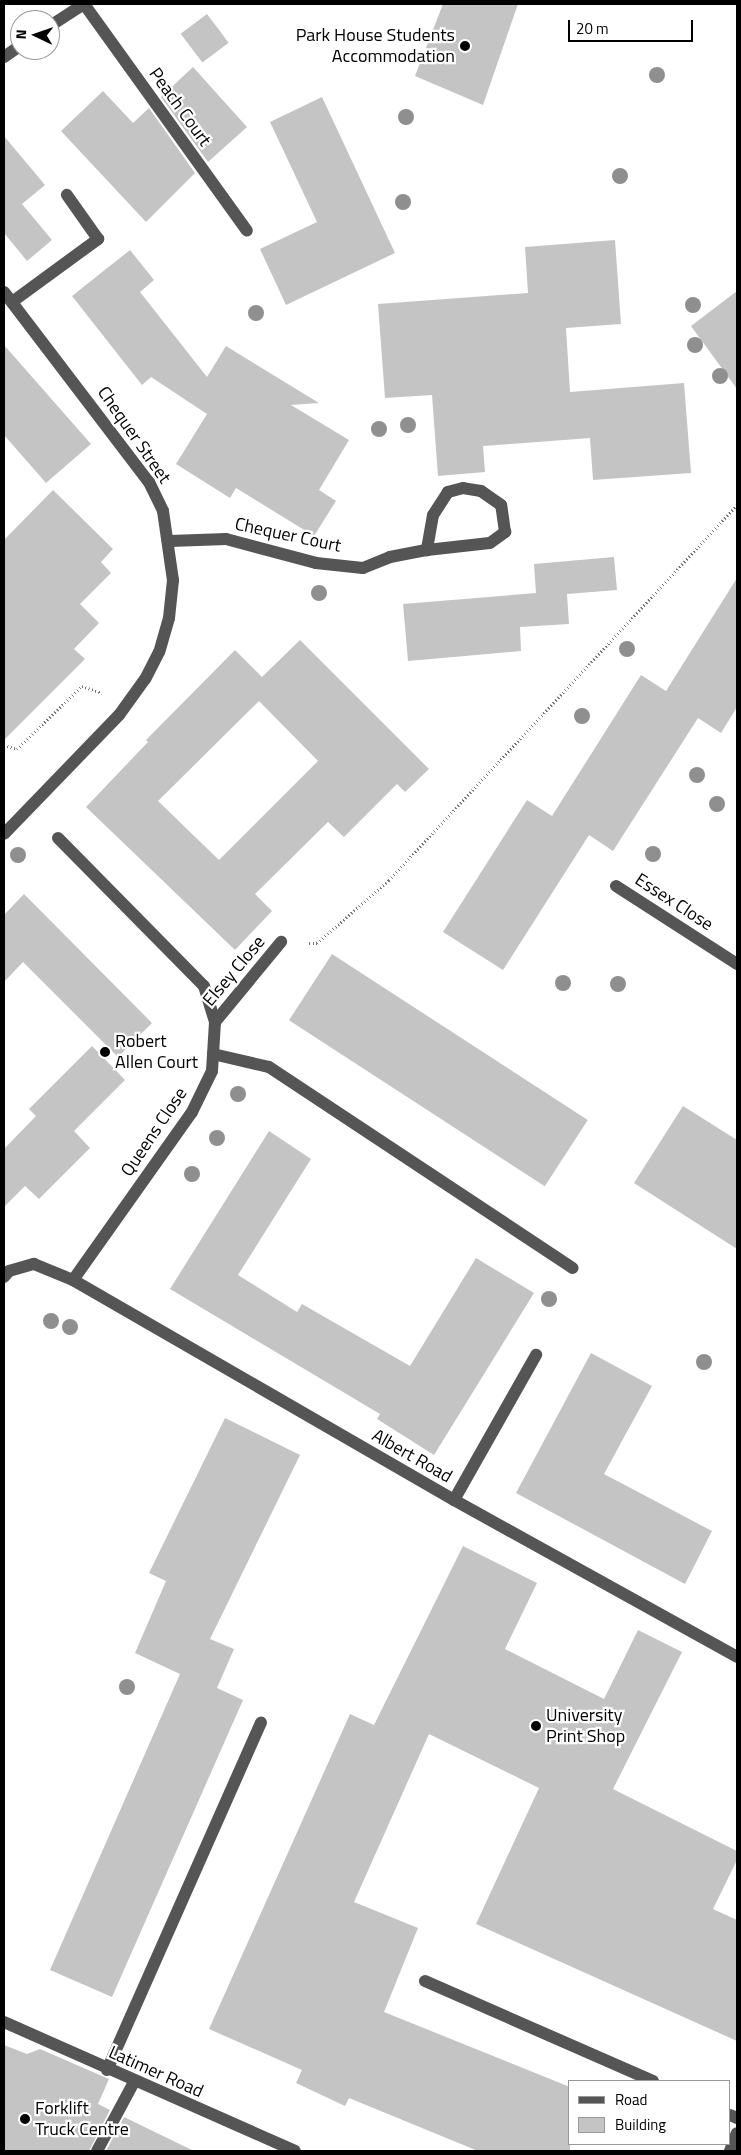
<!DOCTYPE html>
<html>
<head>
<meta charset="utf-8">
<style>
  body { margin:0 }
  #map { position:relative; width:741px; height:2155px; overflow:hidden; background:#fff; font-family:"Titillium Web",sans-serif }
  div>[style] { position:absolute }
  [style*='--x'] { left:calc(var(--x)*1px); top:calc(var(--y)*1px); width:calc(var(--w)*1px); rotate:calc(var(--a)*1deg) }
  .building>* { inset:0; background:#c4c4c4; transform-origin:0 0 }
  .path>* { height:3px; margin-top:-1.5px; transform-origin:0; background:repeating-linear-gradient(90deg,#777 0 1px,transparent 0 3.5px) }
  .minor>* { height:12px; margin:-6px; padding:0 6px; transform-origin:6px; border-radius:6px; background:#555 }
  .trees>* { width:16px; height:16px; margin:-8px; border-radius:50%; background:#8f8f8f }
  .dots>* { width:14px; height:14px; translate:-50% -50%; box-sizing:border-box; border:2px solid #fff; border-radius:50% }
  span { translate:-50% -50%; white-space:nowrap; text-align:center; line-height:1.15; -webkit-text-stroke:4.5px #fff; paint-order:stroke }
  .poi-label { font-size:18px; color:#000 }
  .right { translate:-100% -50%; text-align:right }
  .left { translate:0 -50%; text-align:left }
  .street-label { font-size:18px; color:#000 }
  .frame { position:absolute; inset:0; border:5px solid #000; pointer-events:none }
  .legend { position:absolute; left:568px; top:2080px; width:162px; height:65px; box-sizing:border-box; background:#fff; border:1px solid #999; margin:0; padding:6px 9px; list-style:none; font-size:15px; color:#000 }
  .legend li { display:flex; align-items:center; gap:10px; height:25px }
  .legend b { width:25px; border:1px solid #999 }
  .north { position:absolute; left:10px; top:10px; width:50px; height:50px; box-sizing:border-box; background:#fff; border:1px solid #999; border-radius:50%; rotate:273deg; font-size:14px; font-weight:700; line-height:20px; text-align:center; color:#000 }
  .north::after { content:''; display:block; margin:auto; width:18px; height:22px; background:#000; clip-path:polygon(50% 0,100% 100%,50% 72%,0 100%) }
  .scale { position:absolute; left:568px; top:20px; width:125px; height:22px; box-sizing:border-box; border:2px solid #000; border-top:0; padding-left:6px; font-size:15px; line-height:18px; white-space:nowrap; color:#000; -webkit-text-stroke:4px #fff; paint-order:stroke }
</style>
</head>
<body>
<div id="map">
  <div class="building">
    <i style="clip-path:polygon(443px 4px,518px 4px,483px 105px,415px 76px)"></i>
    <i style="left:207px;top:14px;width:36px;height:33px;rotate:53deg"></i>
    <i style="clip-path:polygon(193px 67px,247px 127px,208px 162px,161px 97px)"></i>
    <i style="clip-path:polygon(103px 91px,133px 123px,149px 108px,195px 173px,146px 222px,61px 131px)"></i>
    <i style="clip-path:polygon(322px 97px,395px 253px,286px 305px,260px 249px,317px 222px,270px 122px)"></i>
    <i style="clip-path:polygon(4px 136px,45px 185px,22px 204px,52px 240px,27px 261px,4px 233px)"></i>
    <i style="clip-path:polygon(615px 240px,621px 324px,566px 328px,570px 392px,684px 383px,691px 473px,593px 480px,590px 438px,483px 446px,485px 472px,438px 476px,432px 395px,385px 398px,378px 304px,528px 293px,525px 247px)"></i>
    <i style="clip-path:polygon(130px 250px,154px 280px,140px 292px,207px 377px,226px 346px,319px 403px,291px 405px,349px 440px,319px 490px,336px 501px,314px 536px,236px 488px,230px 498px,176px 464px,207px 414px,151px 377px,142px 385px,72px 296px)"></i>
    <i style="clip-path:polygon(737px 291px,737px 389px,691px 326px)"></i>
    <i style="clip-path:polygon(4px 345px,91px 444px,46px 483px,4px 435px)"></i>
    <i style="clip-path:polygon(53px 490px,113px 549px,101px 562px,111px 573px,80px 604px,99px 623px,74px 649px,85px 659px,4px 740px,4px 540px)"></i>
    <i style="clip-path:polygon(614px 557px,617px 590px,567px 594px,569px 624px,520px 627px,521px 651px,408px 661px,403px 604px,536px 593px,534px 564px)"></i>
    <i style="clip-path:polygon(737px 578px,737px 707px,721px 733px,698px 718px,613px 851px,589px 835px,503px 970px,443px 932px,527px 800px,552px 816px,641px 675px,666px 691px)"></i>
    <i style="clip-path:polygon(evenodd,300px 640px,429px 769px,405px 792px,397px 784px,344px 837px,328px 822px,255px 894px,272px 911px,235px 950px,86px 807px,148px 742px,146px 740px,235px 650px,262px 677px,300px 640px,259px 701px,318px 761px,219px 860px,158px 801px,259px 701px)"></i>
    <i style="clip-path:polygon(24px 894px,152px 1023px,118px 1057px,23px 962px,4px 982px,4px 915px)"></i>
    <i style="left:332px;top:954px;width:305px;height:79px;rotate:33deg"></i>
    <i style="clip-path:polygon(92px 1046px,125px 1080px,74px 1131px,90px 1148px,39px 1199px,25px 1186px,4px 1207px,4px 1149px,36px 1116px,29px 1109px)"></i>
    <i style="clip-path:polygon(683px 1106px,737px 1140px,737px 1249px,634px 1183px)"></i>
    <i style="clip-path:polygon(269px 1131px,311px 1159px,238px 1275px,297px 1312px,302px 1304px,410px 1366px,476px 1258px,534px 1293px,434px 1455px,377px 1419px,380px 1414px,170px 1289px)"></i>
    <i style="clip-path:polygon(591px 1353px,652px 1386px,604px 1474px,712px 1531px,685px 1584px,516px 1493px)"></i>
    <i style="clip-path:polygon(225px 1418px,300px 1455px,210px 1639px,234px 1649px,217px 1688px,243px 1700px,112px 1997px,50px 1970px,180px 1674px,135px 1653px,166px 1581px,149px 1573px)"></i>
    <i style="clip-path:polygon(463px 1546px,537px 1583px,505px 1649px,604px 1699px,638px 1630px,682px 1652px,613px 1789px,737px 1851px,737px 1860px,713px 1909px,737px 1920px,737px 2041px,476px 1924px,539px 1788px,429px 1734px,354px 1902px,418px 1928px,384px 2012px,570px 2087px,570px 2151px,478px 2151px,349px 2098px,345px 2106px,296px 2083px,302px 2070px,209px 2029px,350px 1714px,374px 1725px)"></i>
    <i style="clip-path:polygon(4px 2045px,27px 2054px,40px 2049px,109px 2079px,98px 2104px,110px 2110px,89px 2151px,4px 2151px)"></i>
    <i style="clip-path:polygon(124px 2117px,194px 2151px,106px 2151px)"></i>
  </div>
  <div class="path">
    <i style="--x:4;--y:745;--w:14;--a:17"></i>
    <i style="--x:17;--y:749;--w:91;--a:-44.1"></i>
    <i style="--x:82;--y:686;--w:21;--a:19"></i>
    <i style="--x:309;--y:943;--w:8;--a:0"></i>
    <i style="--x:317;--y:943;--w:96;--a:-41.2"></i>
    <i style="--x:389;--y:880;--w:512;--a:-47.14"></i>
  </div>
  <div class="minor">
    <i style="--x:84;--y:4;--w:279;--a:54.3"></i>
    <i style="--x:50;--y:26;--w:40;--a:-32.9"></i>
    <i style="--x:4;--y:57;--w:19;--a:-35"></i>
    <i style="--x:4;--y:292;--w:239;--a:52.7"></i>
    <i style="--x:149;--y:482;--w:32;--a:64"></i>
    <i style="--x:163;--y:511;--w:70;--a:81.8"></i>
    <i style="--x:173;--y:580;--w:38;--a:96"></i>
    <i style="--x:169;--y:618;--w:35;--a:106"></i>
    <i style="--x:159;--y:652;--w:30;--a:117"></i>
    <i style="--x:145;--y:679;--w:44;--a:125.8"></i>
    <i style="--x:119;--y:715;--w:165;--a:134"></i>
    <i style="--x:12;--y:302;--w:107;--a:-36.2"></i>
    <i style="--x:98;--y:239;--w:54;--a:-125.2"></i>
    <i style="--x:170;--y:541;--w:56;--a:-2"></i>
    <i style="--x:226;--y:539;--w:93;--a:14.9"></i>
    <i style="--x:316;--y:563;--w:47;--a:6.1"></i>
    <i style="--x:363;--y:568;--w:29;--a:-22"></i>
    <i style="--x:390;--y:557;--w:38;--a:-11"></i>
    <i style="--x:427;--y:550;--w:63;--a:-6.3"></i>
    <i style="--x:490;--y:543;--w:19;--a:-36"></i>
    <i style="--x:505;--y:532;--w:27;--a:-98"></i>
    <i style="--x:501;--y:505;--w:24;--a:-145"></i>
    <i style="--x:481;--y:491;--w:18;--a:-171"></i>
    <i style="--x:463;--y:488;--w:16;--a:165"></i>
    <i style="--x:448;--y:492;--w:27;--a:123"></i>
    <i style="--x:433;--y:515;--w:36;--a:100"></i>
    <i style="--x:58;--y:838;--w:208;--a:45.4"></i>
    <i style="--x:204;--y:986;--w:38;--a:73"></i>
    <i style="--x:215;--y:1022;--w:49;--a:93.5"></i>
    <i style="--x:212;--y:1071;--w:46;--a:116"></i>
    <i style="--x:192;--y:1112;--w:206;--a:125.3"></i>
    <i style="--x:616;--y:886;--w:144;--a:32.8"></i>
    <i style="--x:215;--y:1022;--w:104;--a:-50.5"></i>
    <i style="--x:213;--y:1054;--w:57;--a:13.1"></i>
    <i style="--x:269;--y:1067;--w:364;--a:33.5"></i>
    <i style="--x:4;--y:1277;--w:8;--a:-50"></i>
    <i style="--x:9;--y:1271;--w:26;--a:-16"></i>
    <i style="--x:34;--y:1264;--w:42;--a:22.3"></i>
    <i style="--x:73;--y:1280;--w:440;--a:30"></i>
    <i style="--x:454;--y:1500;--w:324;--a:29"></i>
    <i style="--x:454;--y:1500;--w:167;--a:-60.5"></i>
    <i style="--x:425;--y:1981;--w:249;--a:23.7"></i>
    <i style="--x:4;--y:2022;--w:318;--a:23.9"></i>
    <i style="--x:107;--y:2070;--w:380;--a:-66.1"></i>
    <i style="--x:730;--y:2115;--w:8;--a:23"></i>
    <i style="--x:97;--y:2151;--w:78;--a:-61.8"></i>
    <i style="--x:730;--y:2151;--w:19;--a:-69"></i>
  </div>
  <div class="trees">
    <i style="left:657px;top:75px"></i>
    <i style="left:406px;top:117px"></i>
    <i style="left:620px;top:176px"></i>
    <i style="left:403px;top:202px"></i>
    <i style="left:693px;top:305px"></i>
    <i style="left:256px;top:313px"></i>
    <i style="left:695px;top:345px"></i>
    <i style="left:720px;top:376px"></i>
    <i style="left:408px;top:425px"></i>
    <i style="left:379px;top:429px"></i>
    <i style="left:319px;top:593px"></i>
    <i style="left:627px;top:649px"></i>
    <i style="left:582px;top:716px"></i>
    <i style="left:697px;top:775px"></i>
    <i style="left:717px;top:804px"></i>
    <i style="left:653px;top:854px"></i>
    <i style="left:18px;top:855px"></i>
    <i style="left:563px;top:983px"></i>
    <i style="left:618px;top:984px"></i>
    <i style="left:238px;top:1094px"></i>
    <i style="left:217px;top:1138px"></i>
    <i style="left:192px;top:1174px"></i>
    <i style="left:549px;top:1299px"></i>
    <i style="left:51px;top:1321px"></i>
    <i style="left:70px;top:1327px"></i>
    <i style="left:704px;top:1362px"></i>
    <i style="left:127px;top:1687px"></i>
  </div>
  <div class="dots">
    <i style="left:465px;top:46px;background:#000"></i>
    <i style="left:105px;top:1052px;background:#000"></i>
    <i style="left:536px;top:1726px;background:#000"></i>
    <i style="left:25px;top:2119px;background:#000"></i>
  </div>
  <div class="poi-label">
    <span class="right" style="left:455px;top:46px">Park House Students<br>Accommodation</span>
    <span class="left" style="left:115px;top:1052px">Robert<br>Allen Court</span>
    <span class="left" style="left:546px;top:1726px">University<br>Print Shop</span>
    <span class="left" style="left:35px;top:2119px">Forklift<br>Truck Centre</span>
  </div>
  <div class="street-label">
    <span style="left:180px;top:107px;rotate:54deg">Peach Court</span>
    <span style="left:134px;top:435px;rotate:55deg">Chequer Street</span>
    <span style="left:288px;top:535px;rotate:12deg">Chequer Court</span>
    <span style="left:674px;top:902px;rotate:33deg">Essex Close</span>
    <span style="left:234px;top:971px;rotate:-50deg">Elsey Close</span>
    <span style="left:154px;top:1132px;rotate:-56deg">Queens Close</span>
    <span style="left:412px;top:1456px;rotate:30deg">Albert Road</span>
    <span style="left:156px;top:2072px;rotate:24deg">Latimer Road</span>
  </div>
  <div class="frame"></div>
  <ul class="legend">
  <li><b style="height:6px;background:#555"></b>Road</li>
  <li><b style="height:14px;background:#c4c4c4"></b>Building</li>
  </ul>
  <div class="north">N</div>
  <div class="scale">20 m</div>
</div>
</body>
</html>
